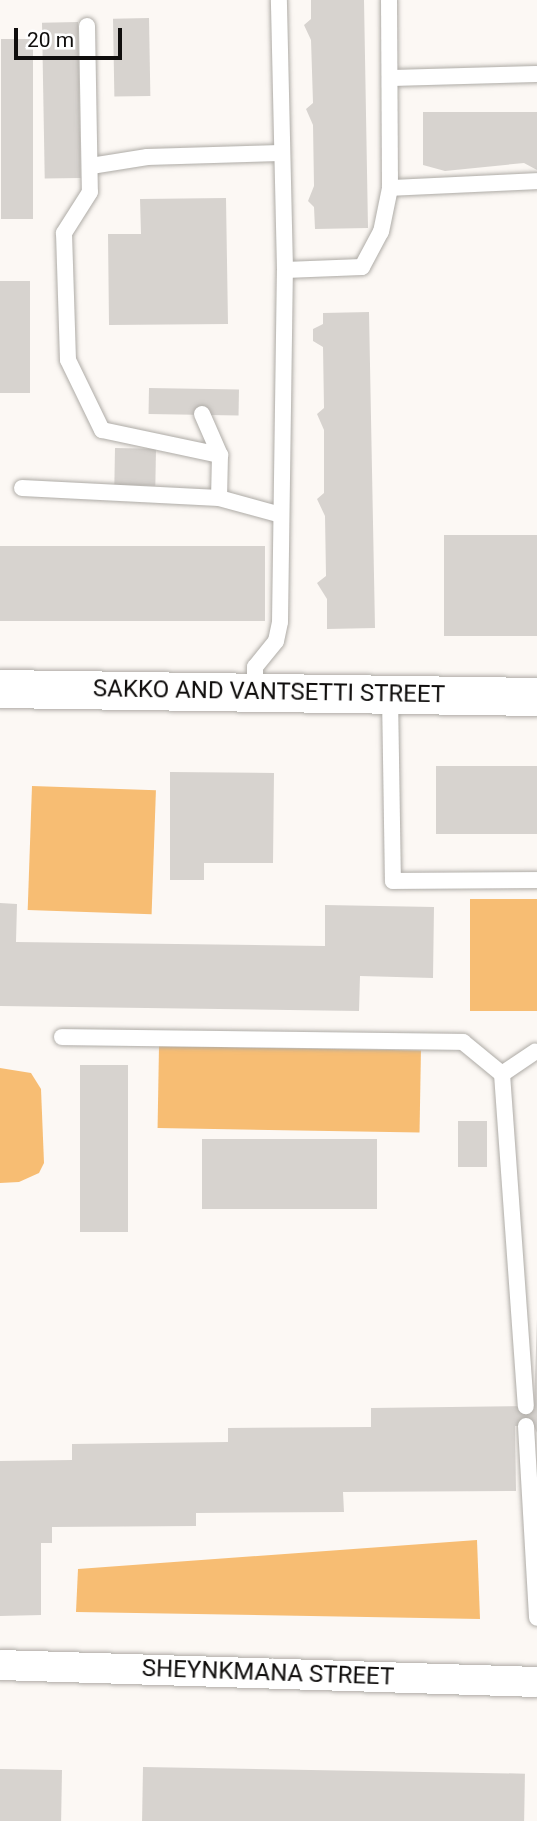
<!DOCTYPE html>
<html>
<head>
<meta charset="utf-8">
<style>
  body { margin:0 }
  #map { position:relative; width:537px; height:1821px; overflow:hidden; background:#fcf8f4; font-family:Roboto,sans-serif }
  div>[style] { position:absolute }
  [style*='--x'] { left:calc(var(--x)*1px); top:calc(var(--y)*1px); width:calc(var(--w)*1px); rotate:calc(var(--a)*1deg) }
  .green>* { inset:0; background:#f7bd73; transform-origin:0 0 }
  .building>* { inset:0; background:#d7d3cf; transform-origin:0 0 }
  .roads { filter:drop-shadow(0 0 2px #aeaba6) drop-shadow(0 0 2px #aeaba6) }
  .lane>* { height:16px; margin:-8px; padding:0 8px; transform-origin:8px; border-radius:8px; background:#fff }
  .street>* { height:30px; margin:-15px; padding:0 15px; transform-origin:15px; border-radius:15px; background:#fff }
  .secondary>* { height:38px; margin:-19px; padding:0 19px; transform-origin:19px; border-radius:19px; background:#fff }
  span { translate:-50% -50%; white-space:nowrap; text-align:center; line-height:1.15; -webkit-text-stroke:6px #fff; paint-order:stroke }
  .street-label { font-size:24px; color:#100e0d }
  .scale { position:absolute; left:14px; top:28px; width:108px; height:32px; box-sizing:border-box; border:4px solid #100e0d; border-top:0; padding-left:9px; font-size:21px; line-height:24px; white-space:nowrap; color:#100e0d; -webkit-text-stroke:5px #fff; paint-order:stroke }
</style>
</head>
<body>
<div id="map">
  <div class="green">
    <i style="left:32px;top:786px;width:124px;height:124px;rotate:2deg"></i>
    <i style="left:470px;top:899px;width:67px;height:112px"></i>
    <i style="left:159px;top:1046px;width:262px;height:82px;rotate:1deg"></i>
    <i style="clip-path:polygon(0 1068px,31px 1073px,41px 1089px,44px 1163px,39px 1173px,19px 1182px,0 1183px)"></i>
    <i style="clip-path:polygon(477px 1540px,480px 1619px,76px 1612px,78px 1569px)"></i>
  </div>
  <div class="building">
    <i style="clip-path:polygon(311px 0,364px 0,368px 228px,315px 229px,314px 207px,308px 201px,314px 186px,313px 125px,306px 109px,313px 103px,311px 40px,304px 25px,311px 19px)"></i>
    <i style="left:149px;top:18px;width:78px;height:36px;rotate:89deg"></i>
    <i style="left:78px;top:22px;width:156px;height:36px;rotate:89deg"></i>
    <i style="left:1px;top:39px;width:32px;height:180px"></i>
    <i style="clip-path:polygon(423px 112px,537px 112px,537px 170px,524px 163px,445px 171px,423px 165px)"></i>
    <i style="clip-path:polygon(226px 198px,228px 324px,109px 325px,108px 234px,141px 234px,140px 199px)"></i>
    <i style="left:0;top:281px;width:30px;height:112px"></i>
    <i style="clip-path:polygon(369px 312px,375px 628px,327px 629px,327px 599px,317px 583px,326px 576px,325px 516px,317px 499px,324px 493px,324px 430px,317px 414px,324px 408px,323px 347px,313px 341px,313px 329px,323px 324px,323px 313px)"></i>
    <i style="left:149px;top:388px;width:90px;height:26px;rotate:1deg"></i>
    <i style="left:115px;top:448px;width:41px;height:37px;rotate:1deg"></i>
    <i style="left:537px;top:535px;width:101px;height:93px;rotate:90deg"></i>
    <i style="left:265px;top:546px;width:75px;height:265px;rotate:90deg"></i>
    <i style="left:436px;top:766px;width:101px;height:68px"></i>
    <i style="clip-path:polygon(170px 772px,274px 773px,273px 863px,204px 863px,204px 880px,170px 880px)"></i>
    <i style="clip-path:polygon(0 903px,17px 904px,16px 942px,325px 946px,325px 905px,434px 907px,433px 978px,360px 976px,359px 1011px,0 1006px)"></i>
    <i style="left:80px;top:1065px;width:48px;height:167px"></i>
    <i style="left:458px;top:1121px;width:29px;height:46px"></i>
    <i style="left:202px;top:1139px;width:175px;height:70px"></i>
    <i style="clip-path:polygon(537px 1319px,537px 1433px,534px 1426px,515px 1426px,516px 1491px,343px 1492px,344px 1512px,196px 1513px,196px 1526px,52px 1527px,52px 1543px,41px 1543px,41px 1615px,0 1616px,0 1461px,72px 1460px,72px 1444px,228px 1442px,228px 1428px,371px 1427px,371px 1408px,534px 1406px)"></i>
    <i style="left:143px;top:1767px;width:382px;height:54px;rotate:1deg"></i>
    <i style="left:0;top:1769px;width:62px;height:52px;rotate:1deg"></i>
  </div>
  <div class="roads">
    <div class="lane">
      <i style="--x:87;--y:26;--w:166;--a:89"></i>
      <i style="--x:90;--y:192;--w:49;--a:122.4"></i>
      <i style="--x:64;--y:233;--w:127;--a:88.2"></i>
      <i style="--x:68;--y:360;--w:78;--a:64.1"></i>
      <i style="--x:102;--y:430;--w:121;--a:12"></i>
      <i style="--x:391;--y:78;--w:146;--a:-1.6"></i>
      <i style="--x:91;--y:166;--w:57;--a:-9.1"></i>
      <i style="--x:147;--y:157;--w:133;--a:-1.7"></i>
      <i style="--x:390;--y:188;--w:147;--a:-2.7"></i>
      <i style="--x:285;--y:270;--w:77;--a:-2.2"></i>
      <i style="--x:362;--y:267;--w:40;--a:-62"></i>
      <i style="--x:381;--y:232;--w:45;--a:-78.4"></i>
      <i style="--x:390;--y:188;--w:188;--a:-90.3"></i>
      <i style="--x:202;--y:414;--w:45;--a:66.3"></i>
      <i style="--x:220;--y:455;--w:43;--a:91.3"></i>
      <i style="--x:22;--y:488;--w:197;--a:2.9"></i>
      <i style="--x:219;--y:498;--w:64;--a:15.3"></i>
      <i style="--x:255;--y:692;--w:25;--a:-90"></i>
      <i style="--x:255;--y:667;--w:33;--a:-51"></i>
      <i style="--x:276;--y:641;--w:19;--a:-78"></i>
      <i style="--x:280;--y:622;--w:352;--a:-89.2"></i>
      <i style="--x:285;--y:270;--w:270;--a:-91.3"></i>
      <i style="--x:390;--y:695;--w:186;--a:89.1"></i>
      <i style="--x:393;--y:881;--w:144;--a:-0.4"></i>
      <i style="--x:62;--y:1037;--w:401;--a:0.7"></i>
      <i style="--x:463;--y:1042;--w:50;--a:39.4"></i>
      <i style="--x:502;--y:1074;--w:40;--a:-34"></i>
      <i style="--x:502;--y:1074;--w:333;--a:85.9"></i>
      <i style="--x:526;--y:1426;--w:192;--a:86.7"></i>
    </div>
    <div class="street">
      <i style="--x:0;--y:1665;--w:537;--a:1.81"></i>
    </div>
    <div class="secondary">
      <i style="--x:0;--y:689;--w:537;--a:0.85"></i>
    </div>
  </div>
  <div class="street-label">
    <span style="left:269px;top:692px;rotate:1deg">SAKKO AND VANTSETTI STREET</span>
    <span style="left:268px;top:1673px;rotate:2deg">SHEYNKMANA STREET</span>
  </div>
  <div class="scale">20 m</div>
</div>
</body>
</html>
